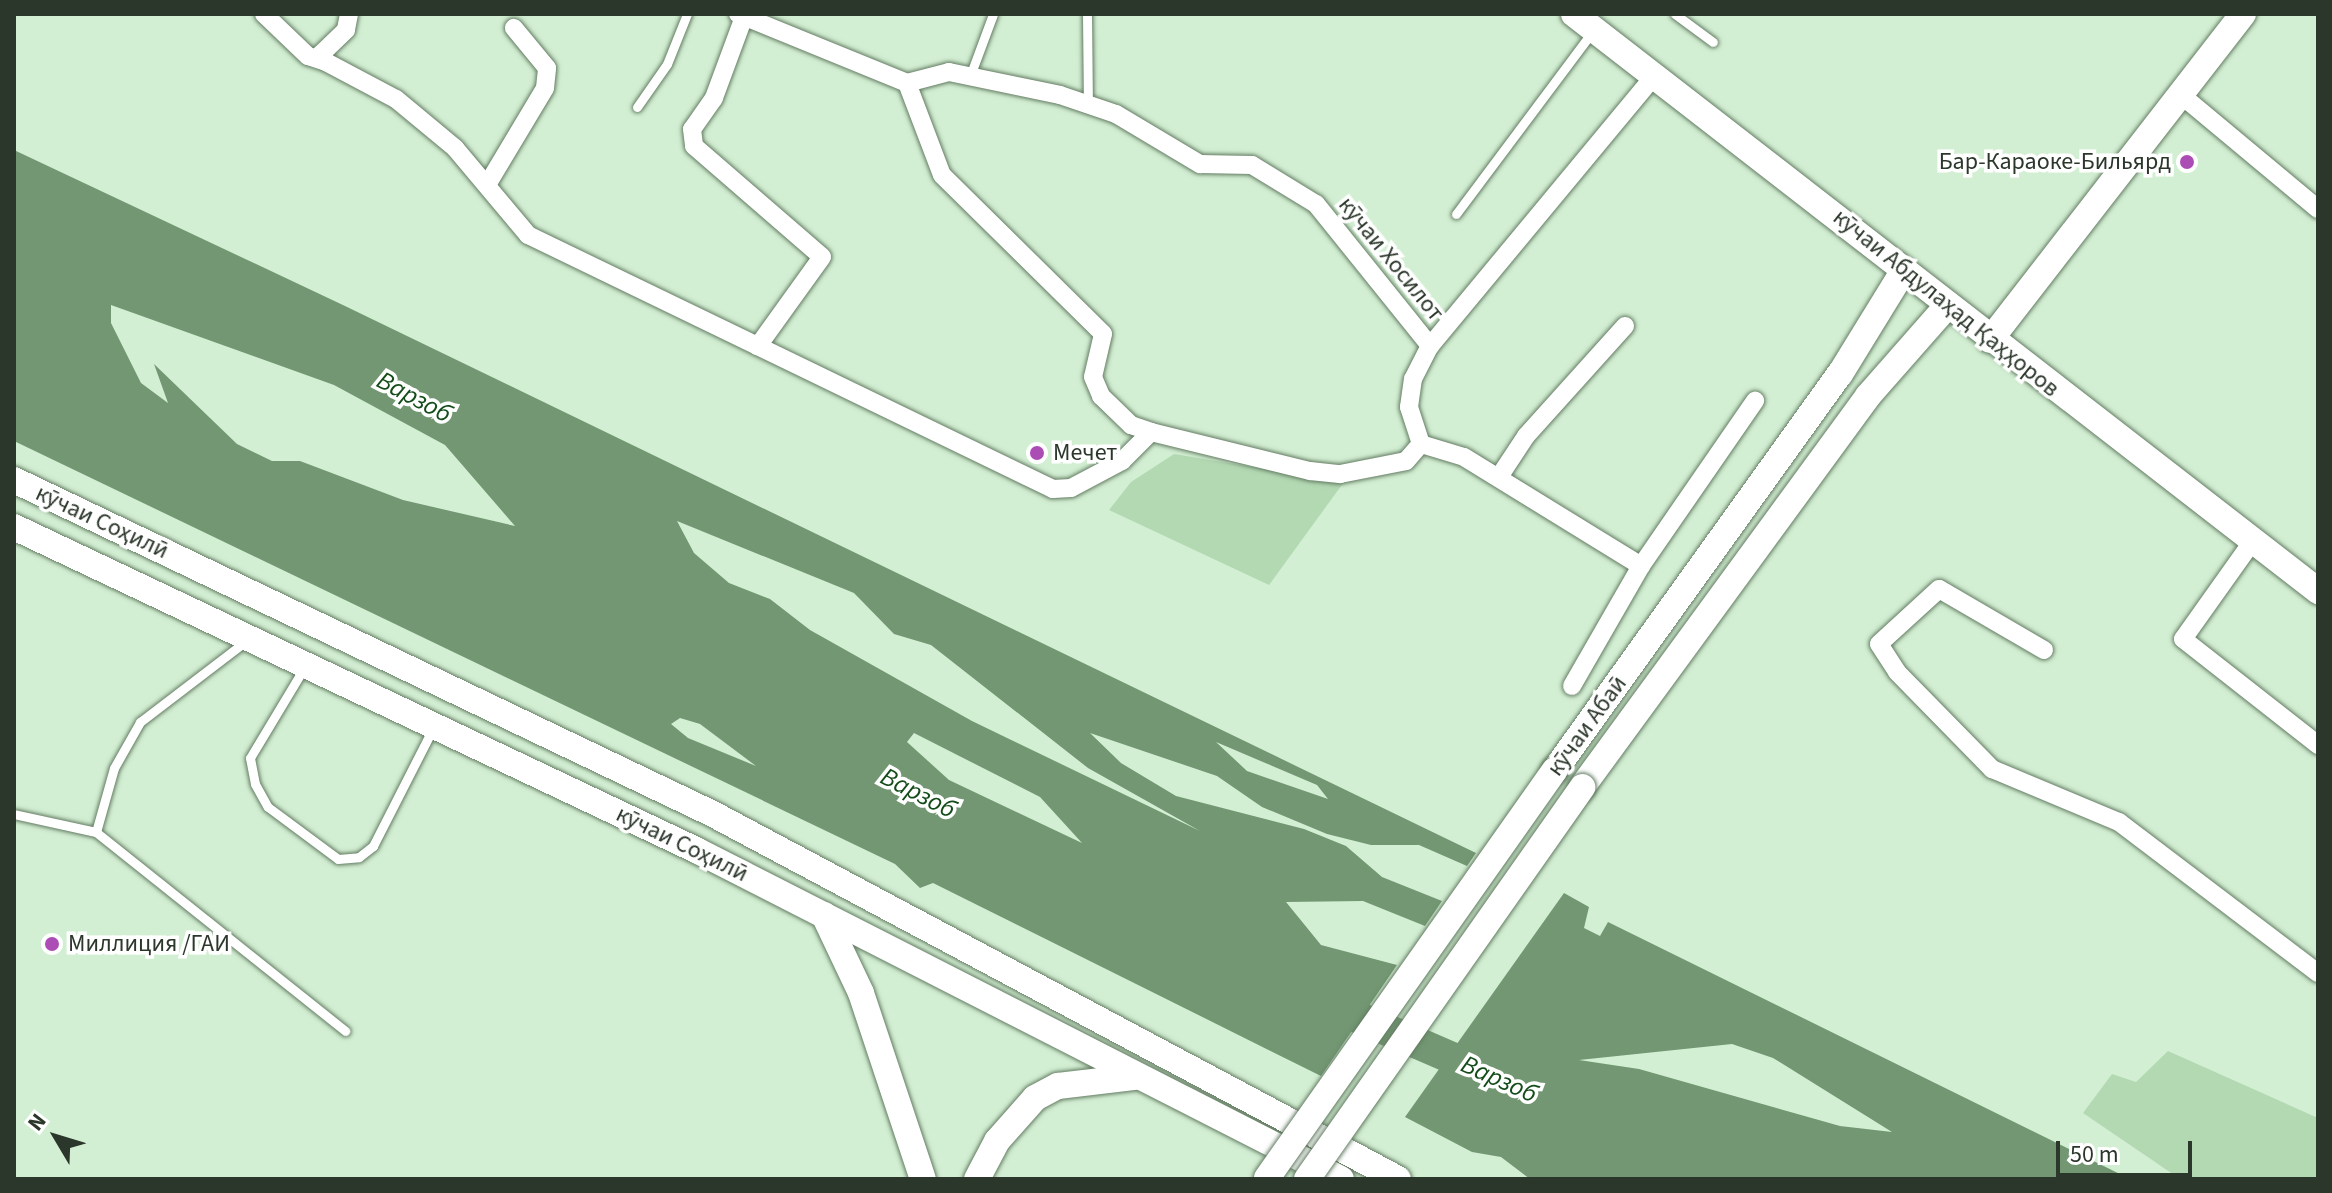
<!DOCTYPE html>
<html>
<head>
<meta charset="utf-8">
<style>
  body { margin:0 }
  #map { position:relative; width:2332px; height:1193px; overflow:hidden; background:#d3efd3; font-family:"Source Sans 3",sans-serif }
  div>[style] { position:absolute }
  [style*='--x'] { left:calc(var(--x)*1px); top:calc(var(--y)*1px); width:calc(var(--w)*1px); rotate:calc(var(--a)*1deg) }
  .green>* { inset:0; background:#b3d9b3 }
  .water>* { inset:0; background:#729772 }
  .river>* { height:32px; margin:-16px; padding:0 16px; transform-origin:16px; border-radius:16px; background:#729772 }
  .roads { filter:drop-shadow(0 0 2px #637c63) drop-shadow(0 0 2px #637c63) }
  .lane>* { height:9px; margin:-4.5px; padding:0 4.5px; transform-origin:4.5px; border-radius:4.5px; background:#fff }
  .street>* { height:18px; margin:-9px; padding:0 9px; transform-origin:9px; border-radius:9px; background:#fff }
  .secondary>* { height:26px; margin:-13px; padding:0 13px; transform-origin:13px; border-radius:13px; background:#fff }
  .bridges { filter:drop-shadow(0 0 2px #637c63) drop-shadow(0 0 2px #637c63) }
  .secondary-bridge>* { height:26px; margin:-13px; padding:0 13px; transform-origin:13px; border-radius:13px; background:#fff }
  .dots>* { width:22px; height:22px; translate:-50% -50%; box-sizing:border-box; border:4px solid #fff; border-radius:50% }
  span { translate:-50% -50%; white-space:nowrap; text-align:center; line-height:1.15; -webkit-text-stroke:7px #fff; paint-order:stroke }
  .poi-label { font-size:24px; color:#2c372c }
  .right { translate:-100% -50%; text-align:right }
  .left { translate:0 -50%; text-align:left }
  .street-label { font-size:24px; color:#2c372c }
  .water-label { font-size:26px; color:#144c1a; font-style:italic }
  .frame { position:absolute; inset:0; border:16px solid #2c372c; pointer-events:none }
  .north { position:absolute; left:16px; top:1097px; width:80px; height:80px; -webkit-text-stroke:6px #fff; paint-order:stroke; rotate:308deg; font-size:22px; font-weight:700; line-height:32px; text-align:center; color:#2c372c }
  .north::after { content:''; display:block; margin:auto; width:28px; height:36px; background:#2c372c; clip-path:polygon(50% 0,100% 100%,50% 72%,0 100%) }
  .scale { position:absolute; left:2056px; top:1141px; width:136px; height:36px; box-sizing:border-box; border:4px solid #2c372c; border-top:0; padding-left:10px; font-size:24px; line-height:28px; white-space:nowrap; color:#2c372c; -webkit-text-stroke:6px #fff; paint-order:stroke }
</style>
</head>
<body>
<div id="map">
  <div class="green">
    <i style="clip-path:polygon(1174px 454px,1344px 482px,1269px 585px,1109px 510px,1131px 482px)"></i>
    <i style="clip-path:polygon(2168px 1051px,2318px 1118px,2318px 1179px,2180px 1179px,2083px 1113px,2112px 1074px,2136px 1082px)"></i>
  </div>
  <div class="water">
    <i style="clip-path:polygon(evenodd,14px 150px,345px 306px,1476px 853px,1467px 866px,1419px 845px,1371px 845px,1327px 834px,1262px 807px,1217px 776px,1090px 733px,1121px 763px,1176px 796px,1304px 829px,1346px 846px,1382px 877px,1442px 901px,1425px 926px,1363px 901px,1286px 902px,1321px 945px,1397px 965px,1321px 1076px,933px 883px,920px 888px,895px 864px,14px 441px,14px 150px,111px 305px,334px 385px,445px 445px,515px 526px,403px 500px,300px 461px,272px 461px,237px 444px,154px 364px,168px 403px,141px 383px,111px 323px,111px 305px,14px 150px,677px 521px,854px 593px,894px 634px,931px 645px,1088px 768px,1200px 831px,972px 721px,810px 630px,770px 599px,729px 583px,694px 553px,677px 521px,14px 150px,680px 718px,700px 724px,756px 766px,688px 738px,671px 724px,680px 718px,14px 150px,914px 733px,1040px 797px,1082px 843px,949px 780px,907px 742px,914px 733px,14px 150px,1216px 742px,1317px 785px,1328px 799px,1247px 771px,1216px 742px)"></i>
    <i style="clip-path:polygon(evenodd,1564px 893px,1589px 907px,1584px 928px,1600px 936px,1608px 922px,2130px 1179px,1530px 1179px,1501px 1157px,1472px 1152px,1405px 1117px,1564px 893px,1732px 1044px,1773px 1058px,1892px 1132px,1840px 1126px,1639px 1069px,1579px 1060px,1732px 1044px)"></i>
  </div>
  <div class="river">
    <i style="--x:1348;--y:1013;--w:154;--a:23.4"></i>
  </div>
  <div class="roads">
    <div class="lane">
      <i style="--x:1087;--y:14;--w:91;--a:89.4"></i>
      <i style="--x:1675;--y:14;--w:47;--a:36.4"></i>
      <i style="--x:970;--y:76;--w:66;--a:-69.6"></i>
      <i style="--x:637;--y:107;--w:52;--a:-55.1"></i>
      <i style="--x:667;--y:64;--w:54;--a:-68.2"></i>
      <i style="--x:1456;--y:214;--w:229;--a:-53.2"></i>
      <i style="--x:304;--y:668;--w:105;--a:121"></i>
      <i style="--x:250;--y:758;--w:26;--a:79"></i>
      <i style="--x:255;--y:784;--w:26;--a:61"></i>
      <i style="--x:268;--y:807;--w:87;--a:36.6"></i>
      <i style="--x:338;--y:859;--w:21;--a:-5"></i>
      <i style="--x:359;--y:857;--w:18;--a:-38"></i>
      <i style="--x:373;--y:846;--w:132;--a:-63"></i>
      <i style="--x:14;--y:814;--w:84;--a:12.4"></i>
      <i style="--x:96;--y:832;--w:319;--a:38.6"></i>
      <i style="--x:96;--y:832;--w:66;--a:-74.3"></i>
      <i style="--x:114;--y:768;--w:53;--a:-60.5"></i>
      <i style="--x:140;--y:722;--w:133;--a:-37.4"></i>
    </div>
    <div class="street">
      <i style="--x:264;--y:14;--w:61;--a:43.7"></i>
      <i style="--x:308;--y:56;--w:19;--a:18"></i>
      <i style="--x:349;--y:14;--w:16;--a:101"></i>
      <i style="--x:346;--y:30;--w:35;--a:136"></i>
      <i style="--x:321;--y:54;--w:9;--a:58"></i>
      <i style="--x:326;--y:62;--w:79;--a:27.9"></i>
      <i style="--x:396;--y:99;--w:77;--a:39.7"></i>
      <i style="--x:455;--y:148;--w:114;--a:50"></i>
      <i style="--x:528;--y:235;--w:583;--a:25.82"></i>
      <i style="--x:1053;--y:489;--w:18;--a:-3"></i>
      <i style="--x:1071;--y:488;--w:58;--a:-27.9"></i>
      <i style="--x:1122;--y:461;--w:41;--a:-45"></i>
      <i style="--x:1151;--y:432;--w:164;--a:13.8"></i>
      <i style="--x:1310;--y:471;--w:30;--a:6"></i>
      <i style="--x:1340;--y:474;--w:67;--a:-11.1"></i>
      <i style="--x:1406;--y:461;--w:23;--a:-49"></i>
      <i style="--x:1421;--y:444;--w:39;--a:-108"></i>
      <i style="--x:1409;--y:407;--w:28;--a:-82"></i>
      <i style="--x:1413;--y:379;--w:37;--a:-63"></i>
      <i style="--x:1430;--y:346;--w:349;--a:-50.3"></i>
      <i style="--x:738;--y:14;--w:183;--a:22.2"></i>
      <i style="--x:907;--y:83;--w:43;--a:-14.7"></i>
      <i style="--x:949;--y:72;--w:113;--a:11.7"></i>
      <i style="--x:1060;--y:95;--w:59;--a:18.7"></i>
      <i style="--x:1116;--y:114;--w:98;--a:30.8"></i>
      <i style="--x:1200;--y:164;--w:52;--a:1.1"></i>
      <i style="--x:1252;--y:165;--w:75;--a:31.4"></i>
      <i style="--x:1316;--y:204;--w:182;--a:51.2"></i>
      <i style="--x:745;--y:14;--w:90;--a:110.3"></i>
      <i style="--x:714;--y:98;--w:38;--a:125"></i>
      <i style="--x:692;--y:129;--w:17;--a:83"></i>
      <i style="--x:694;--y:146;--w:169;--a:40.9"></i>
      <i style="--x:822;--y:257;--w:110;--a:125.7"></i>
      <i style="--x:907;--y:83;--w:98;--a:69.2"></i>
      <i style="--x:942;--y:175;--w:226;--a:44.6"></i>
      <i style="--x:1103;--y:334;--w:44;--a:103.1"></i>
      <i style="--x:1093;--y:377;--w:21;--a:67"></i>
      <i style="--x:1101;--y:396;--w:42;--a:44"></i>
      <i style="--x:1131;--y:425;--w:21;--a:19"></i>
      <i style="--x:2180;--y:94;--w:180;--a:39.8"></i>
      <i style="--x:487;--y:185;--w:113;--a:-59.1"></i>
      <i style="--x:545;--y:88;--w:20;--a:-84"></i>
      <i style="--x:547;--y:68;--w:52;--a:-129.5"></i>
      <i style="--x:1421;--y:444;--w:45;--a:16.8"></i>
      <i style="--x:1464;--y:457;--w:208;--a:31.6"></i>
      <i style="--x:1499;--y:477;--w:49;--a:-56.6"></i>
      <i style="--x:1526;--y:436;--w:148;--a:-48"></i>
      <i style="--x:2252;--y:542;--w:119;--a:125.4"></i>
      <i style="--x:2183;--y:639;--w:172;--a:38.1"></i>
      <i style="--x:2044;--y:650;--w:121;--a:-149.8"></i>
      <i style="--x:1939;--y:589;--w:81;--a:137.5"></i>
      <i style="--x:1879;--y:644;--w:33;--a:57"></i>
      <i style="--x:1897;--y:672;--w:136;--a:45.6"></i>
      <i style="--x:1992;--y:769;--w:138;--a:22.7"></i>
      <i style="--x:2119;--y:822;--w:250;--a:37.2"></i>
      <i style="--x:1572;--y:686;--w:138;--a:-60.1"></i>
      <i style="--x:1641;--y:566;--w:201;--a:-55.4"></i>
    </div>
    <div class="secondary">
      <i style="--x:1574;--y:14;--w:942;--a:37.79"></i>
      <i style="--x:1990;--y:340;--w:413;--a:-52.2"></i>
      <i style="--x:14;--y:480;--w:775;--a:25.54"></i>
      <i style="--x:713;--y:814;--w:776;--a:28.05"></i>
      <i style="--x:14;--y:527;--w:755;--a:25.34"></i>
      <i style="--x:696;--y:850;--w:724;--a:27.03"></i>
      <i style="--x:1555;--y:770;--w:488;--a:-54.3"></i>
      <i style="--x:1840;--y:374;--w:122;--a:-58.4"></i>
      <i style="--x:1582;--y:787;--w:484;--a:-53.8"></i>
      <i style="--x:1868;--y:396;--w:121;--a:-48.7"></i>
      <i style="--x:824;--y:915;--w:86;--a:64.6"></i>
      <i style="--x:861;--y:993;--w:196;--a:71.6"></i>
      <i style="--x:977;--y:1179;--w:43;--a:-62.2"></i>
      <i style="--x:997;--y:1141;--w:57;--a:-48.5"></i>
      <i style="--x:1035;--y:1098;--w:26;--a:-28"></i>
      <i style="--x:1058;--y:1086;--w:78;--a:-6.7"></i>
    </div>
  </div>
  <div class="bridges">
    <div class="secondary-bridge">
      <i style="--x:1267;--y:1178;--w:499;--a:-54.8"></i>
      <i style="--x:1307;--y:1179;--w:479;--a:-54.9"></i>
    </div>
  </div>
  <div class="dots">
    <i style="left:2187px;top:162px;background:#ac4db6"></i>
    <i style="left:1037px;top:453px;background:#ac4db6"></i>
    <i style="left:52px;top:944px;background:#ac4db6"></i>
  </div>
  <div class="poi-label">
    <span class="right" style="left:2171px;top:162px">Бар-Караоке-Бильярд</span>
    <span class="left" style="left:1053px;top:453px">Мечет</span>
    <span class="left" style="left:68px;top:944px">Миллиция /ГАИ</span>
  </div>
  <div class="street-label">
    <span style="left:1391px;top:259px;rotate:51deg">кӯчаи Хосилот</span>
    <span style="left:1946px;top:303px;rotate:39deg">кӯчаи Абдулаҳад Қаҳҳоров</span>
    <span style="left:102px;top:522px;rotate:25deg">кӯчаи Соҳилӣ</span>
    <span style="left:1587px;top:726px;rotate:-54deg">кӯчаи Абаӣ</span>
    <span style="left:682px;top:844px;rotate:26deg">кӯчаи Соҳилӣ</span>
  </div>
  <div class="water-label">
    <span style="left:414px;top:397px;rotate:28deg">Варзоб</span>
    <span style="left:918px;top:793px;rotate:27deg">Варзоб</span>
    <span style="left:1499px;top:1079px;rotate:24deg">Варзоб</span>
  </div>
  <div class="frame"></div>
  <div class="north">N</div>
  <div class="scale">50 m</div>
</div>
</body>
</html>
